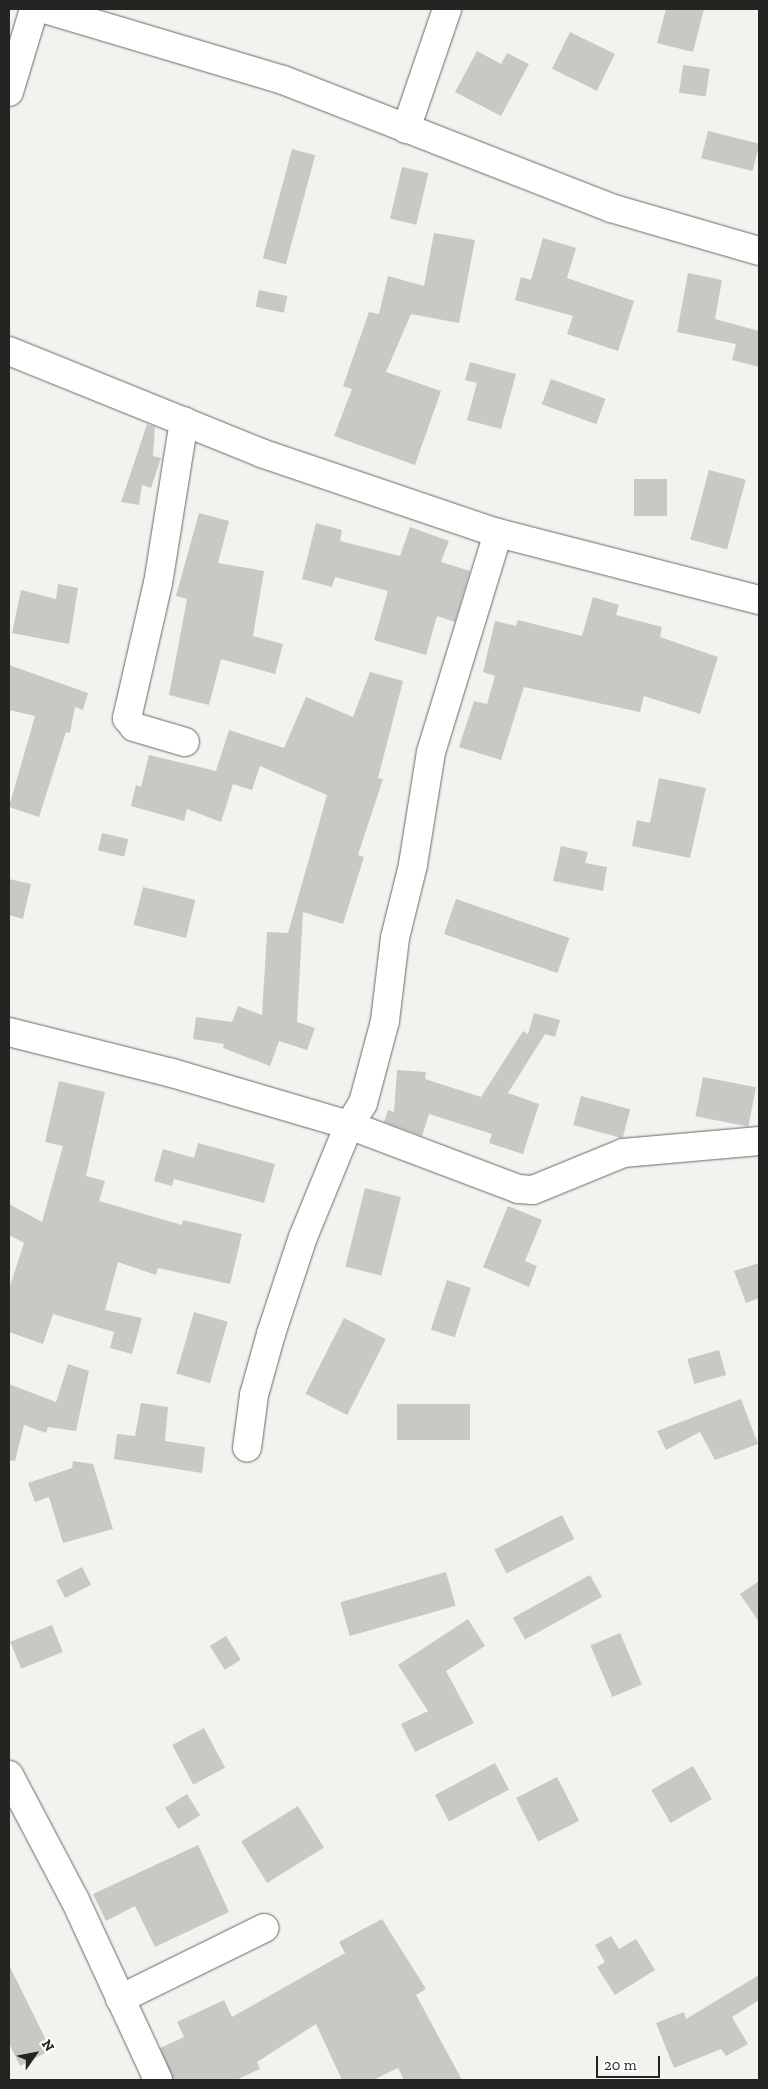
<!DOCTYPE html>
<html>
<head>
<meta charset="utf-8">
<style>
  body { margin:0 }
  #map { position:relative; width:768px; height:2089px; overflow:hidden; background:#f3f2ef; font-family:"Zilla Slab",serif }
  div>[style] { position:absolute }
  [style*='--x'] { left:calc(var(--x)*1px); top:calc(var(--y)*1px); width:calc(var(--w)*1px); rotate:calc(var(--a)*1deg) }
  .building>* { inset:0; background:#c9c8c5; transform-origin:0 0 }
  .roads { filter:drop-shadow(0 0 1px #696865) drop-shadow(0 0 1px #696865) }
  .minor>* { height:28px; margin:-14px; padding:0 14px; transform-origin:14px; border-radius:14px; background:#fff }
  span { translate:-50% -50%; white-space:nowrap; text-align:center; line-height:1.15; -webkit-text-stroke:4.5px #fff; paint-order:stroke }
  .frame { position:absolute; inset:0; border:10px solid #242423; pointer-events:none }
  .north { position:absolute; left:10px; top:2029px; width:50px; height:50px; -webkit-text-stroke:4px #fff; paint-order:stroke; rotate:57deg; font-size:14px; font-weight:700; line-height:20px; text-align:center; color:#242423 }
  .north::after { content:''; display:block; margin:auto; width:18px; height:22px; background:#242423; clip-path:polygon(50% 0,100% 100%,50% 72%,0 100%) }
  .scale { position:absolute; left:596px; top:2056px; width:64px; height:22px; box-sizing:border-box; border:2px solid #242423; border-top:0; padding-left:6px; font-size:15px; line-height:18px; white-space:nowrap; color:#242423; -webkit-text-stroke:4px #fff; paint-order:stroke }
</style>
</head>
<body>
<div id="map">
  <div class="building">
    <i style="clip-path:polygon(666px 9px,704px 9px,693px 52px,657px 43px)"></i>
    <i style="left:570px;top:32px;width:50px;height:41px;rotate:26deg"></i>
    <i style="clip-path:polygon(477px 51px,501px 64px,507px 53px,529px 64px,501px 116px,455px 92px)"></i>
    <i style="left:683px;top:65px;width:27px;height:28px;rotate:8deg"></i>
    <i style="left:708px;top:131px;width:53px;height:28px;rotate:14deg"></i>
    <i style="left:292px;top:149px;width:24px;height:113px;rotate:15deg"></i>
    <i style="left:402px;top:167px;width:27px;height:53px;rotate:13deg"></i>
    <i style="clip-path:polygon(434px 233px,475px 240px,459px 323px,411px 314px,386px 372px,441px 391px,415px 465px,334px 436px,352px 389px,343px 386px,369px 312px,379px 314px,388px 276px,424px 286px)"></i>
    <i style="clip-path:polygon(543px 238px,576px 248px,567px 278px,634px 301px,618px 351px,567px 334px,573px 316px,515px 300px,521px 277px,531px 280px)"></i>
    <i style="clip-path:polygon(688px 273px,722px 280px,715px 319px,759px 331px,759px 367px,732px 360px,736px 344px,677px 332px)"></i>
    <i style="left:259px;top:290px;width:29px;height:17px;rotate:12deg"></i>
    <i style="clip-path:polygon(470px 362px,516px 374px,501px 429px,467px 420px,477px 383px,465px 380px)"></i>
    <i style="left:551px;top:379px;width:58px;height:27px;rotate:20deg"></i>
    <i style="clip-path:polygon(147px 424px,155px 427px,153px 456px,161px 458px,151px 488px,142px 485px,139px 505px,121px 502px)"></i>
    <i style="left:709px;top:470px;width:38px;height:72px;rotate:15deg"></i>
    <i style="left:634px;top:479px;width:33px;height:37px"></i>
    <i style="clip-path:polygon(199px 513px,229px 521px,218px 563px,264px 571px,253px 636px,283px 644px,275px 674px,221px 659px,209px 705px,169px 695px,187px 599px,176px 596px)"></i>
    <i style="clip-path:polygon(316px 523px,342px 530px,340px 541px,400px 556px,410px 527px,449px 541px,441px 562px,470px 571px,455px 622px,437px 616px,426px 655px,374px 640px,388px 591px,335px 577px,332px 587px,302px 579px)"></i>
    <i style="clip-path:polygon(58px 584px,78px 588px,69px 644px,12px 633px,21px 590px,56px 599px)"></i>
    <i style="clip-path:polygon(593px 597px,619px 605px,616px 615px,662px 627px,660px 637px,718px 657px,700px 714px,644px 696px,640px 712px,524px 687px,501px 760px,459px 747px,474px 701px,487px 704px,495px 676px,483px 672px,495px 621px,516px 626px,518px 620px,582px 636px)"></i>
    <i style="clip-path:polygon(9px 665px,88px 693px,83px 710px,75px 707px,70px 733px,66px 732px,39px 817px,9px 807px,35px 716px,9px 710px)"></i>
    <i style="clip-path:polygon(370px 672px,403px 681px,378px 778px,383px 779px,358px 855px,364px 857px,343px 924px,303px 912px,297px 1022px,315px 1028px,307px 1050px,279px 1041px,270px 1066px,223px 1048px,224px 1044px,193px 1039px,196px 1017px,232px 1022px,238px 1006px,262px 1015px,267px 932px,288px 933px,327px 795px,260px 766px,252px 790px,233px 784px,221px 822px,187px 809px,184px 821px,131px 806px,136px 785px,141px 787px,149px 755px,216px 771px,229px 730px,284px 748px,306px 697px,353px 717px)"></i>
    <i style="clip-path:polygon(659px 778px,706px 788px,690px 858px,632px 846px,637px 820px,650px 823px)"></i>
    <i style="left:102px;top:833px;width:27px;height:18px;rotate:13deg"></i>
    <i style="clip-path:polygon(561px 846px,588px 852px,585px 863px,607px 867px,603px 891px,553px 881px)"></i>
    <i style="clip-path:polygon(9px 879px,31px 884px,23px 919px,9px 915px)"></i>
    <i style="left:143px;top:887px;width:54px;height:39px;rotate:14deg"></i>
    <i style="left:456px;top:899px;width:120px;height:37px;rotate:19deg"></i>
    <i style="clip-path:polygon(534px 1013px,560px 1020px,555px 1037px,545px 1034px,508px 1093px,539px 1104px,523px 1154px,489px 1143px,492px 1134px,429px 1114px,422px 1136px,384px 1122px,388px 1110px,394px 1112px,397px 1070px,426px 1072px,425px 1079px,481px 1097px,523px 1031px,528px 1034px)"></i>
    <i style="left:703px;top:1077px;width:54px;height:40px;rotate:11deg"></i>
    <i style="clip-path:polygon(59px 1081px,105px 1092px,86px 1176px,105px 1181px,99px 1201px,182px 1225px,183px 1220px,242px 1234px,230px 1284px,158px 1268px,156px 1275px,118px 1262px,105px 1310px,142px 1318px,132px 1354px,110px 1348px,114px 1332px,53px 1314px,43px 1344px,9px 1332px,9px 1289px,24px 1243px,9px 1235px,9px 1204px,42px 1222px,63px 1146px,45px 1142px)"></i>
    <i style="left:581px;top:1096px;width:51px;height:30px;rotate:15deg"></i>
    <i style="clip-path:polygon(198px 1143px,275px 1164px,264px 1203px,174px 1179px,172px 1186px,154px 1181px,163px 1149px,194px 1158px)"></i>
    <i style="left:365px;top:1188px;width:37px;height:81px;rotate:14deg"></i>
    <i style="clip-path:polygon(508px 1206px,542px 1220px,525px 1261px,537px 1266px,529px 1287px,483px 1267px)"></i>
    <i style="clip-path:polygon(759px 1263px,759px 1298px,746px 1303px,734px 1271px)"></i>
    <i style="left:447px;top:1280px;width:25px;height:52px;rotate:18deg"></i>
    <i style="left:194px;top:1312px;width:35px;height:64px;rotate:16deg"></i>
    <i style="left:344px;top:1318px;width:47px;height:85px;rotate:27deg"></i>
    <i style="left:719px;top:1350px;width:26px;height:33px;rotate:74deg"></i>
    <i style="clip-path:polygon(68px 1364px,89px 1371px,76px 1431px,48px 1427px,46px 1433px,24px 1425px,15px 1461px,9px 1460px,9px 1384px,56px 1402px)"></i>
    <i style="clip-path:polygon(741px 1399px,758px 1444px,715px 1460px,700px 1432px,666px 1450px,657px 1431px)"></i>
    <i style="clip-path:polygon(141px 1403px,168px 1407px,165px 1441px,205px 1447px,202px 1473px,114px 1459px,117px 1434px,135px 1436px)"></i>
    <i style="left:397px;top:1404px;width:73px;height:36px"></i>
    <i style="clip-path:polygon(73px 1461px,93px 1464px,113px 1529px,63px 1543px,49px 1497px,35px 1502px,28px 1483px,72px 1468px)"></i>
    <i style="left:562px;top:1515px;width:27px;height:76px;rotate:63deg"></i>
    <i style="left:82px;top:1567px;width:20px;height:29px;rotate:63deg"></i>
    <i style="left:446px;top:1572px;width:35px;height:110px;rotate:74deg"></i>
    <i style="left:590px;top:1575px;width:25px;height:88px;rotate:61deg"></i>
    <i style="clip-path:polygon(759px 1581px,759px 1622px,740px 1594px)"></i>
    <i style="clip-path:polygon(468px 1619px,485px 1646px,446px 1671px,474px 1723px,415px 1752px,401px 1724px,428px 1711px,398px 1665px)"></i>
    <i style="left:52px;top:1625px;width:29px;height:45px;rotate:68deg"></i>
    <i style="left:620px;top:1633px;width:56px;height:32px;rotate:67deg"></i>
    <i style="left:226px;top:1636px;width:28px;height:19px;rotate:58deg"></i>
    <i style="left:204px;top:1728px;width:45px;height:36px;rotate:62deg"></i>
    <i style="left:495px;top:1763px;width:30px;height:68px;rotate:62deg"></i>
    <i style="left:693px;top:1766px;width:38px;height:48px;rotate:60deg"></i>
    <i style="left:557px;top:1777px;width:49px;height:46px;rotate:63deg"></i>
    <i style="left:187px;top:1794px;width:25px;height:26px;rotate:58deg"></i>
    <i style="left:298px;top:1806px;width:49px;height:67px;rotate:58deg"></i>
    <i style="clip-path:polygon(198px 1845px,229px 1912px,155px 1947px,135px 1906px,106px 1921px,93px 1894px)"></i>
    <i style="clip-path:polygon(382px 1919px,426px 1989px,416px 1995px,462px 2080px,404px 2080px,398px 2068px,373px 2080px,342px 2080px,316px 2024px,257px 2062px,260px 2069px,236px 2080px,173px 2080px,160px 2048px,184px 2037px,177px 2022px,224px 2000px,232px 2017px,345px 1953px,339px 1942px)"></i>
    <i style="clip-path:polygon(611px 1936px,619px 1949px,636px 1939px,655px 1970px,615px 1995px,597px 1967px,605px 1962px,595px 1945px)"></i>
    <i style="clip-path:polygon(9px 1965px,51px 2050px,20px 2066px,9px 2043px)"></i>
    <i style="clip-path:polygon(759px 1975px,759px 2000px,732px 2017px,748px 2044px,726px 2056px,721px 2049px,674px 2068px,656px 2023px,684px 2012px,686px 2019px)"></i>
  </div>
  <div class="roads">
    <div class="minor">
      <i style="--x:45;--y:9;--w:248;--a:16.6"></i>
      <i style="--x:283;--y:80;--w:352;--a:21.3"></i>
      <i style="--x:611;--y:208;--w:154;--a:16.2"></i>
      <i style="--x:9;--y:92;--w:87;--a:-73.2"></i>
      <i style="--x:406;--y:129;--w:127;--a:-71.1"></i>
      <i style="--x:9;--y:351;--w:272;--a:22"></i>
      <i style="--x:261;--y:453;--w:250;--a:18.7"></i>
      <i style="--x:498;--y:533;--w:269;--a:14.4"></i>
      <i style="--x:184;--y:421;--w:164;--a:99.1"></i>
      <i style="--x:158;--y:583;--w:139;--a:102.9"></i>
      <i style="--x:127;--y:718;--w:11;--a:52"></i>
      <i style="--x:134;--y:727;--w:53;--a:16.4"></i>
      <i style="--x:498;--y:533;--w:229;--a:107"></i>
      <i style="--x:431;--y:752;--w:114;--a:99.1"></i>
      <i style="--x:413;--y:865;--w:75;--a:103.9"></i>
      <i style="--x:395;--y:938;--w:84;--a:96.9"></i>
      <i style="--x:385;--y:1021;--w:85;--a:105"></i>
      <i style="--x:363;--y:1103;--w:26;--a:122"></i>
      <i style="--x:349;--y:1125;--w:181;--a:20.7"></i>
      <i style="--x:518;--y:1189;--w:15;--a:4"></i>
      <i style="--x:533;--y:1190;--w:97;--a:-22.3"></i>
      <i style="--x:623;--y:1153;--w:137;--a:-5"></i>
      <i style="--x:9;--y:1032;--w:168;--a:14.1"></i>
      <i style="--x:172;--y:1073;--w:184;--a:16.4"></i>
      <i style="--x:349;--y:1125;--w:121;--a:112.3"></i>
      <i style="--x:303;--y:1237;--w:102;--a:108.3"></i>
      <i style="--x:271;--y:1334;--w:63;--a:105.6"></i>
      <i style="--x:254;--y:1395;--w:53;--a:97.5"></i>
      <i style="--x:9;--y:1775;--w:141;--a:62.2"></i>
      <i style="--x:75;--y:1900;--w:198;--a:65.2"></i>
      <i style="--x:120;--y:1999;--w:161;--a:-26.2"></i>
    </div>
  </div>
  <div class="frame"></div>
  <div class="north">N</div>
  <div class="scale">20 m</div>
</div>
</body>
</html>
